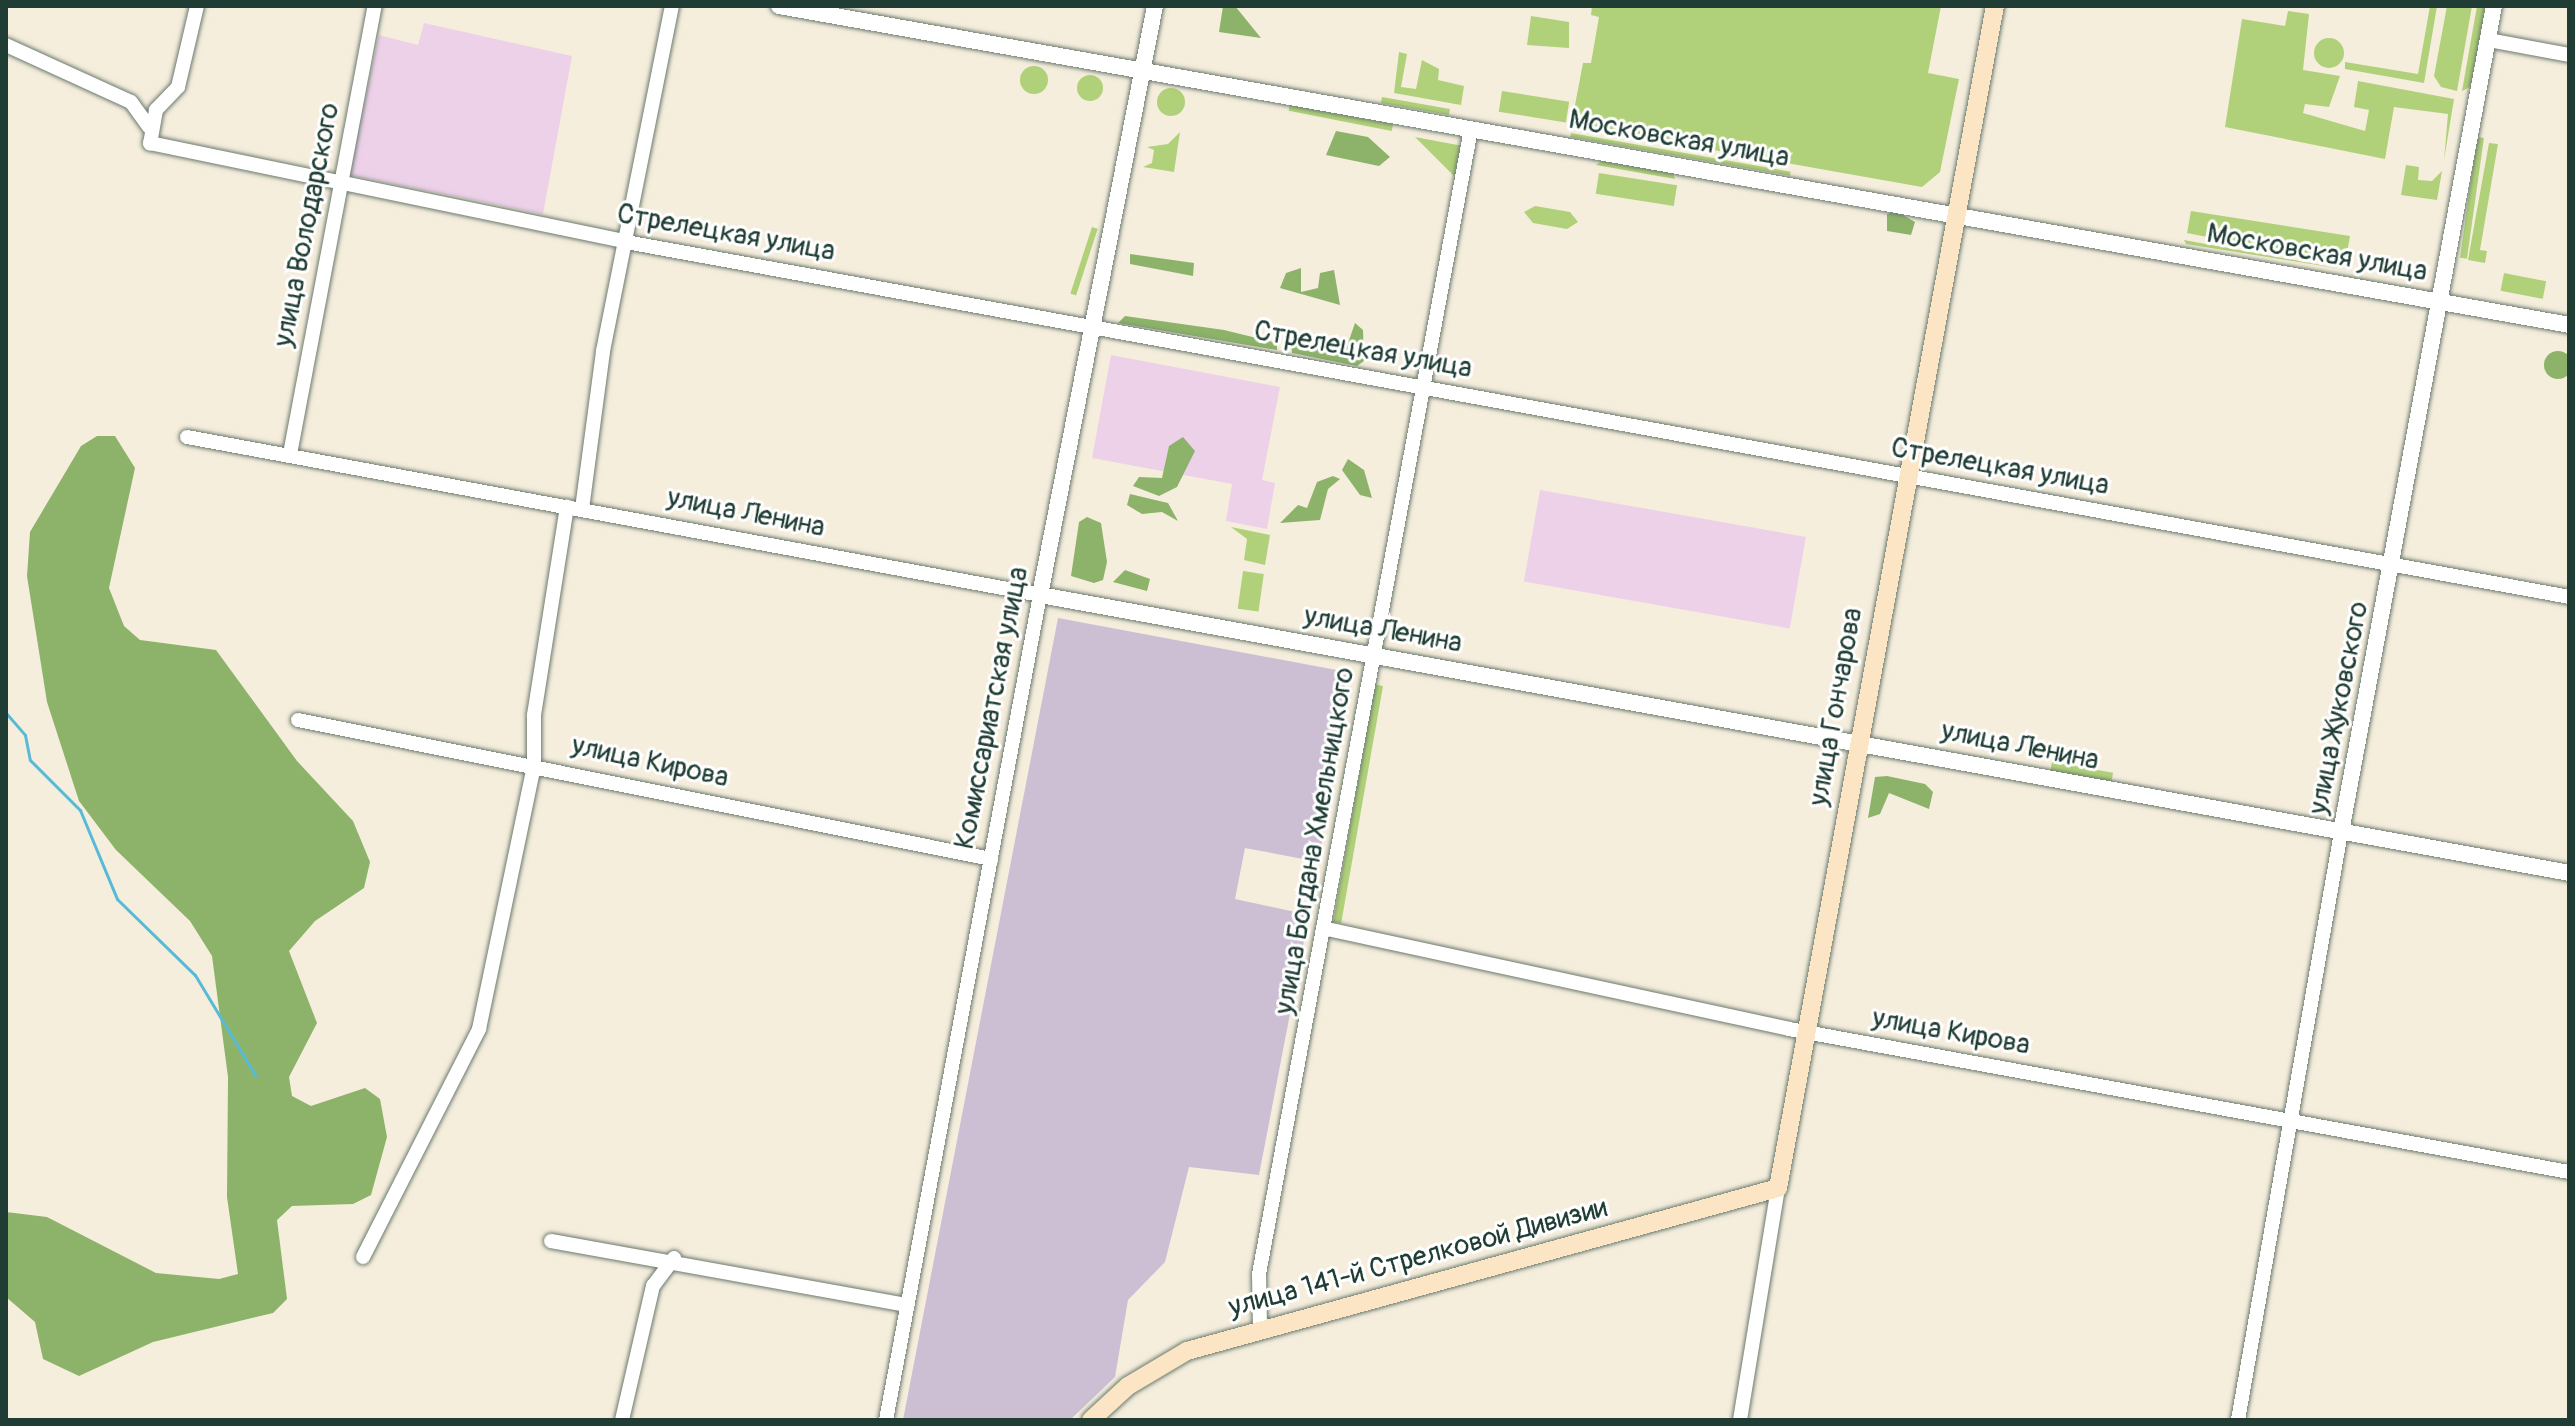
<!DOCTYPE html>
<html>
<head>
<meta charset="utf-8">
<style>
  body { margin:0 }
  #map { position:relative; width:2575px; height:1426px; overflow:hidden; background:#f6eedd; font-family:Pangolin,sans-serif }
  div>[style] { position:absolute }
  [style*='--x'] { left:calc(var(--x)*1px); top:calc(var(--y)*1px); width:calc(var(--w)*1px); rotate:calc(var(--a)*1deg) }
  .built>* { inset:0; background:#edd1e9; transform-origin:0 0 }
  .industrial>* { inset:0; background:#ccbfd4 }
  .green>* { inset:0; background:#b0d179; transform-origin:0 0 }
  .round { border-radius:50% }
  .forest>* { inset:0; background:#8cb369 }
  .stream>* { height:3px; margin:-1.5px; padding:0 1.5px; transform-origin:1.5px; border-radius:1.5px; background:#57bad6 }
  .roads { filter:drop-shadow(0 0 2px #6a7b6f) drop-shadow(0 0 2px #6a7b6f) }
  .minor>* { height:14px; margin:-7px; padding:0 7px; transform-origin:7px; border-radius:7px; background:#fff }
  .tertiary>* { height:16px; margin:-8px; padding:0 8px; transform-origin:8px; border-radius:8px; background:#fff }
  .secondary>* { height:18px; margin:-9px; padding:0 9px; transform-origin:9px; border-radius:9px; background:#fce5c4 }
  span { translate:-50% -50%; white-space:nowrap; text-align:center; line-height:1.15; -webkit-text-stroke:6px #fff; paint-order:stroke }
  .street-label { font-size:28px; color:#1f3d34 }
  .frame { position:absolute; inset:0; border:8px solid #1f3d34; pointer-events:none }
</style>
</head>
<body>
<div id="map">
  <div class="built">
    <i style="clip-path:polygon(424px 23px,572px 56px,543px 214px,349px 175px,379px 35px,418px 45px)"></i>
    <i style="clip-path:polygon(1111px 355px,1280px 387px,1262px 480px,1275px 483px,1267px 529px,1226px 521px,1232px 484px,1092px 458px)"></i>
    <i style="left:1540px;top:490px;width:270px;height:93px;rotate:10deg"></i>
  </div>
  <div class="industrial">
    <i style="clip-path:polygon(1058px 618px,1347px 672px,1319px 862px,1245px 848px,1235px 899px,1309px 915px,1259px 1175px,1189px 1167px,1165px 1262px,1128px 1300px,1115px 1377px,1070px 1420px,903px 1420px)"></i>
  </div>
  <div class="green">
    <i style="clip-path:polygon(1592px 6px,1941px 6px,1928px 73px,1959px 79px,1940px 172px,1922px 187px,1590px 128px,1591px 118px,1571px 126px,1583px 63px,1591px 63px,1599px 17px,1591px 15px)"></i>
    <i style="clip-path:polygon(2430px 6px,2437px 6px,2424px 83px,2345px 69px,2345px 62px,2418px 74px)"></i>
    <i style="clip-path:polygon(2447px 6px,2472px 6px,2457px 91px,2441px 87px,2434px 76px)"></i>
    <i style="clip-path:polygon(2477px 6px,2487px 6px,2472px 86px,2462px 91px)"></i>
    <i style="clip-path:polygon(2288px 11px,2309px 14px,2303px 70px,2340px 76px,2329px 107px,2305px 104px,2303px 113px,2365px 131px,2369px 110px,2354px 107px,2358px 81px,2454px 99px,2444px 160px,2448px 114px,2394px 107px,2395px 101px,2385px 159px,2225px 127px,2242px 19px,2285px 26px)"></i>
    <i style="clip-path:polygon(1531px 16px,1569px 22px,1569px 48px,1527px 45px)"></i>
    <i class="round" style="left:2314px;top:38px;width:30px;height:30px"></i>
    <i style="clip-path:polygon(1399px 52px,1407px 54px,1401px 87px,1416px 89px,1422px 60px,1439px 69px,1438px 80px,1464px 86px,1461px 105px,1394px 93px)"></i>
    <i class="round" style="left:1020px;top:66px;width:28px;height:28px"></i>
    <i class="round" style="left:1077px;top:75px;width:26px;height:26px"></i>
    <i class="round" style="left:1157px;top:88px;width:28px;height:28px"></i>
    <i style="left:1502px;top:91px;width:68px;height:21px;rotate:9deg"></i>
    <i style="left:1382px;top:97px;width:69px;height:6px;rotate:10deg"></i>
    <i style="left:1290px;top:104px;width:105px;height:7px;rotate:11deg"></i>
    <i style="clip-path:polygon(1180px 132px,1174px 172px,1143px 167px,1152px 163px,1154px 150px,1147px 147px,1168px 144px)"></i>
    <i style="left:1571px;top:133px;width:223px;height:4px;rotate:10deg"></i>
    <i style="clip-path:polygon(1415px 137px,1463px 146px,1456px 178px)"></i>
    <i style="left:2477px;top:137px;width:7px;height:122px;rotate:8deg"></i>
    <i style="clip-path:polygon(2489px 143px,2498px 144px,2480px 250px,2487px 251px,2485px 263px,2468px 260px)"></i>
    <i style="clip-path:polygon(1603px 160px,1673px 173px,1675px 179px,1596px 165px)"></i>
    <i style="clip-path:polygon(2406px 165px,2419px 167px,2418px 180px,2432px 181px,2442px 171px,2437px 200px,2401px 195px)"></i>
    <i style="left:1599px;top:173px;width:79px;height:21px;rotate:9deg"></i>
    <i style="clip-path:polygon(1535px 206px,1570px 212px,1578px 222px,1567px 229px,1533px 223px,1524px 212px)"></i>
    <i style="clip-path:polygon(2191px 211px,2350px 236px,2345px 264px,2187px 233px)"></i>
    <i style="left:1092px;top:227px;width:6px;height:70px;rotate:18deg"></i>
    <i style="clip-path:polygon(2184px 240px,2343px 269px,2186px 244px)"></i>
    <i style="left:2504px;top:273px;width:43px;height:18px;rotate:11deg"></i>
    <i style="clip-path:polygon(1231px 527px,1270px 535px,1265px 565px,1244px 560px,1247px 539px)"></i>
    <i style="left:1243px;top:571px;width:21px;height:38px;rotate:8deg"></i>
    <i style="left:1383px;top:686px;width:241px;height:8px;rotate:100deg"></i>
    <i style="left:2052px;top:762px;width:62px;height:9px;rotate:10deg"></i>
  </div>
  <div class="forest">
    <i style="clip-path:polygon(1223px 6px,1235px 6px,1261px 38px,1219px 32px)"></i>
    <i style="clip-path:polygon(1336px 131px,1368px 137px,1390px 157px,1379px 166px,1326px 155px)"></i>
    <i style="clip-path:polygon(1896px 211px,1915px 222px,1911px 235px,1887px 231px,1887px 214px)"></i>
    <i style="clip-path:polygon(1130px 254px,1194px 263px,1193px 276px,1130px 264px)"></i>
    <i style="clip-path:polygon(1301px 268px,1301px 292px,1318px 288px,1320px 273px,1334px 270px,1340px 305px,1280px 288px,1286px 273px)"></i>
    <i style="clip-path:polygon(1125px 316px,1224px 330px,1277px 343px,1277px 350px,1118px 323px)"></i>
    <i style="clip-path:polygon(1355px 323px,1363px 330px,1364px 361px,1357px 366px,1292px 353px,1291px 342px,1346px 349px)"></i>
    <i class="round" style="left:2544px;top:351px;width:28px;height:28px"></i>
    <i style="clip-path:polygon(97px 436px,115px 436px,135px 468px,109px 588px,124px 626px,140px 640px,216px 650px,297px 761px,353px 821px,370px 862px,364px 888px,315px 921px,289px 951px,317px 1023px,289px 1077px,292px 1096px,311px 1106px,365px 1088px,380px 1099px,387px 1137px,371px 1195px,353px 1204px,292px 1206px,277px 1220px,287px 1299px,273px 1313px,153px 1342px,79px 1376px,43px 1359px,35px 1322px,6px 1297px,6px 1212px,47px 1217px,156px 1273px,219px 1279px,238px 1274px,227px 1197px,228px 1077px,212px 956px,190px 921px,116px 850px,79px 801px,47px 702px,27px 576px,30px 532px,81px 446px)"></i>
    <i style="clip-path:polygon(1183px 437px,1195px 451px,1177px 487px,1159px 496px,1133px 486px,1139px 477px,1162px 478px,1169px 446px)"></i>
    <i style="clip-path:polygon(1348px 459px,1364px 470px,1372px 498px,1360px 495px,1342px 470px)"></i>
    <i style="clip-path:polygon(1333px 476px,1340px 479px,1328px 489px,1320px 520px,1280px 523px,1298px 505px,1307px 508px,1317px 482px)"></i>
    <i style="clip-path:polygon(1130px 494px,1168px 503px,1178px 521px,1162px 512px,1142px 514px,1127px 505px)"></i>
    <i style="clip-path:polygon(1087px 517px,1101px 523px,1107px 562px,1103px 580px,1094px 583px,1071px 576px,1079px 522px)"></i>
    <i style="clip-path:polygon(1125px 570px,1150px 579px,1147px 591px,1113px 582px)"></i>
    <i style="clip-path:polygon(1887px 776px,1925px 784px,1933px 792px,1929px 809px,1889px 793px,1880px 814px,1868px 818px,1875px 777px)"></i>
  </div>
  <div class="stream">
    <i style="--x:6;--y:713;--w:29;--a:49"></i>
    <i style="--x:25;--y:735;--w:25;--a:79"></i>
    <i style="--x:30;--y:760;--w:71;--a:45"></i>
    <i style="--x:80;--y:810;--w:96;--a:67.4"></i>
    <i style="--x:117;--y:899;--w:109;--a:44.3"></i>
    <i style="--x:195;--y:975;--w:117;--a:59"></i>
  </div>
  <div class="roads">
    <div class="minor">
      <i style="--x:197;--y:6;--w:83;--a:103.2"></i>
      <i style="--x:178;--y:87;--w:32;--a:134"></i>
      <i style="--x:156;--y:110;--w:34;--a:100"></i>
      <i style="--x:150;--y:143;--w:486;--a:11.7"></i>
      <i style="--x:626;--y:242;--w:1975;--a:10.35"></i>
      <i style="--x:2488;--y:40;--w:82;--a:10.5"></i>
      <i style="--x:6;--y:45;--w:137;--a:24.5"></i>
      <i style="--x:131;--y:102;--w:31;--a:54"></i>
      <i style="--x:187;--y:437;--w:868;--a:10.49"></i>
      <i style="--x:1040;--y:595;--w:839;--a:100.57"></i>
      <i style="--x:290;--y:454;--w:456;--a:-79.3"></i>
      <i style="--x:582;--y:509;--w:159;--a:-82.4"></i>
      <i style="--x:603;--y:351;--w:352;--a:-78.7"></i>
      <i style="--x:298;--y:720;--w:707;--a:11.34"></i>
      <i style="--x:1327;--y:929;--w:473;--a:12.2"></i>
      <i style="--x:1789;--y:1029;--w:793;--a:10.39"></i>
      <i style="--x:551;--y:1241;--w:362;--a:10.2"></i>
      <i style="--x:363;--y:1257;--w:256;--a:-63"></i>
      <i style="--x:479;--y:1029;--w:270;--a:-78.2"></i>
      <i style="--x:534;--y:765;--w:50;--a:-90"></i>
      <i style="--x:534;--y:715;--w:211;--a:-81"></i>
      <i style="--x:1260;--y:1326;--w:52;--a:-91.1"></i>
      <i style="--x:1259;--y:1274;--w:1164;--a:-79.51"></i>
      <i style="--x:622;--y:1420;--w:138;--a:-77"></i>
      <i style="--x:653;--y:1286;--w:35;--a:-53"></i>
      <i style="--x:1740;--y:1420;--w:235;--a:-80.7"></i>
      <i style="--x:2238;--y:1420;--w:597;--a:-80.06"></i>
    </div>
    <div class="tertiary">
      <i style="--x:779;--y:6;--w:1818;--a:10.1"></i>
      <i style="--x:1155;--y:6;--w:600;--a:101.05"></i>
      <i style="--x:1040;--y:595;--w:1554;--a:10.3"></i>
      <i style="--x:2341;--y:832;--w:840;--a:-79.51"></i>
    </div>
    <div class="secondary">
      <i style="--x:1091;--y:1420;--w:50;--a:-42.6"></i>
      <i style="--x:1128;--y:1386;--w:69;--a:-30.7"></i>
      <i style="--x:1187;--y:1351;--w:613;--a:-15.42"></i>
      <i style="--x:1778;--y:1188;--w:1202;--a:-79.6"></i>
    </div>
  </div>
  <div class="street-label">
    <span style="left:1679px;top:139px;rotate:10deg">Московская улица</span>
    <span style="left:307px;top:225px;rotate:-79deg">улица Володарского</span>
    <span style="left:726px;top:233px;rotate:10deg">Стрелецкая улица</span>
    <span style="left:2317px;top:253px;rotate:10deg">Московская улица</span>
    <span style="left:1363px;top:350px;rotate:10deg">Стрелецкая улица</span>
    <span style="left:2000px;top:467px;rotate:10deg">Стрелецкая улица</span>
    <span style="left:746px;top:513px;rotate:11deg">улица Ленина</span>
    <span style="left:1383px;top:630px;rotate:10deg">улица Ленина</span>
    <span style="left:1836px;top:707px;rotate:-80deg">улица Гончарова</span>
    <span style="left:992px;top:708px;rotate:-79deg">Комиссариатская улица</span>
    <span style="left:2339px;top:708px;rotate:-79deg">улица Жуковского</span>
    <span style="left:2020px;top:746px;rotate:11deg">улица Ленина</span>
    <span style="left:650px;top:762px;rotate:12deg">улица Кирова</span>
    <span style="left:1315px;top:841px;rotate:-80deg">улица Богдана Хмельницкого</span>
    <span style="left:1951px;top:1032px;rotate:10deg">улица Кирова</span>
    <span style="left:1418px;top:1258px;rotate:-15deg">улица 141-й Стрелковой Дивизии</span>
  </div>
  <div class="frame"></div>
</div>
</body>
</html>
